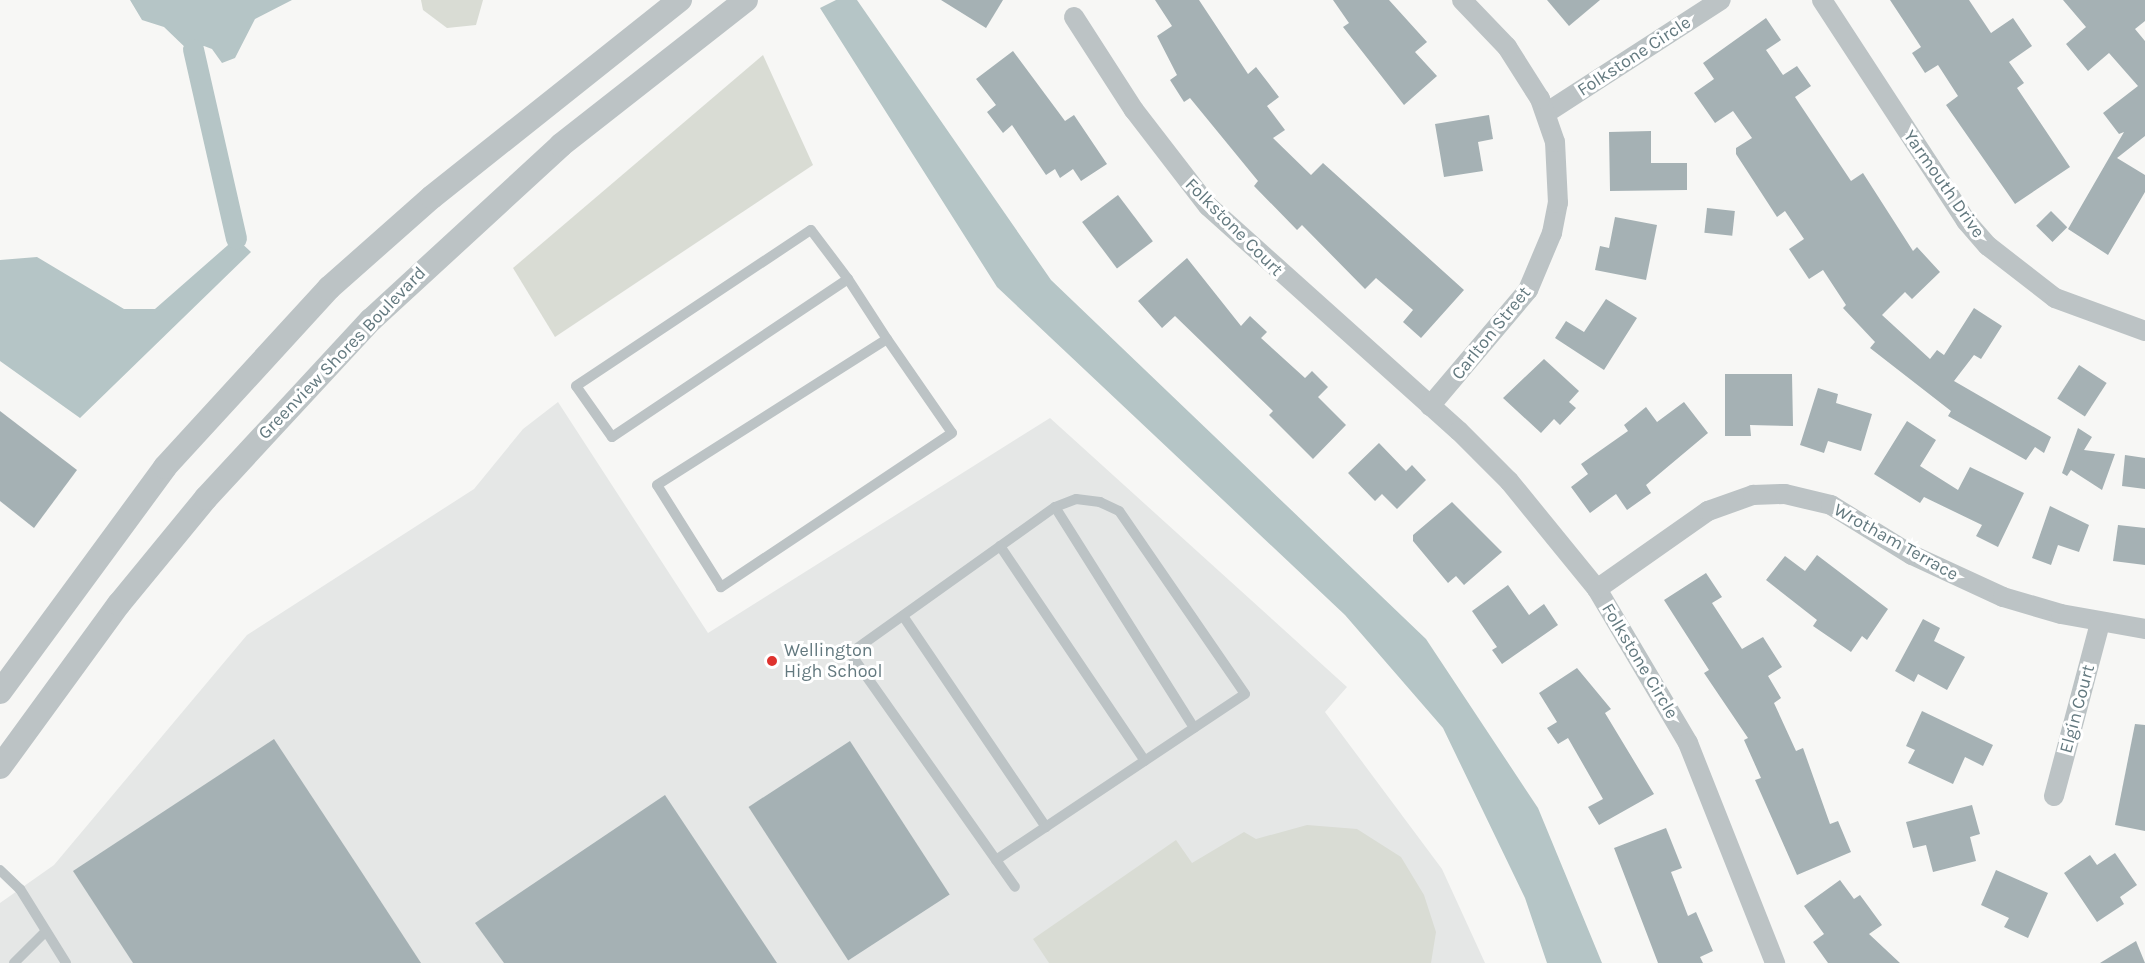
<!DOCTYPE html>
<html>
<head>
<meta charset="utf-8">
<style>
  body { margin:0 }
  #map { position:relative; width:2145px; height:963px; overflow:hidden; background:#f7f7f5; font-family:Karla,sans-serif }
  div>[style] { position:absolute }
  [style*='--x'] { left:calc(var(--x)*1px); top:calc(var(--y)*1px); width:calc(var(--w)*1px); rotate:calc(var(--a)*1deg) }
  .built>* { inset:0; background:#e5e7e6 }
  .green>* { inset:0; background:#d9dcd4 }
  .water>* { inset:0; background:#b5c5c6 }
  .canal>* { height:21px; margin:-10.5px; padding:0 10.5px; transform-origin:10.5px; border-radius:10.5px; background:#b5c5c6 }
  .building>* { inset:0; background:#a5b1b4; transform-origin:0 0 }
  .service>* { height:10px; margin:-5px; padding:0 5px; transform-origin:5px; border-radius:5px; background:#bcc3c5 }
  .minor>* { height:20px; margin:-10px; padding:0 10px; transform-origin:10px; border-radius:10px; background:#bcc3c5 }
  .tertiary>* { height:24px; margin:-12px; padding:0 12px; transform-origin:12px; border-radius:12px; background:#bcc3c5 }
  .dots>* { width:16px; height:16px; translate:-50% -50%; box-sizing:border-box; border:3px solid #fff; border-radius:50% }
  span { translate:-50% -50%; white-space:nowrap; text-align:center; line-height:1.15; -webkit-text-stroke:6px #fff; paint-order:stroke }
  .street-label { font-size:18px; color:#63797f }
  .poi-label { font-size:18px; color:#63797f }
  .left { translate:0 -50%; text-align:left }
</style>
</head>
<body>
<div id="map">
  <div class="built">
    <i style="clip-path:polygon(558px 402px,708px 633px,1050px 418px,1347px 687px,1325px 712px,1442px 869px,1485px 963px,0 963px,0 903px,54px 865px,247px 635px,474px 489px,523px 429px)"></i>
  </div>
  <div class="green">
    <i style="clip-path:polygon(421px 0,483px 0,476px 25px,447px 28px,423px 10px)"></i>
    <i style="clip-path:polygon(763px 55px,813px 165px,555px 337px,513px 268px)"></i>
    <i style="clip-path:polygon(1307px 825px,1357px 829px,1401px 857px,1424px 895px,1436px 932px,1431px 963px,1049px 963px,1033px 939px,1176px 840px,1192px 863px,1244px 832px,1256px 839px)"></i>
  </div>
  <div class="water">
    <i style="clip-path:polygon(130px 0,292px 0,255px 19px,235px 58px,222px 63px,212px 49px,204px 46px,190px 52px,164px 27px,142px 20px)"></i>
    <i style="clip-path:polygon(836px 0,857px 0,1051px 280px,1426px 639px,1538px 808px,1602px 963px,1547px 963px,1525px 898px,1443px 728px,1345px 615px,997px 287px,820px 8px)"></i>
    <i style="clip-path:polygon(236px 238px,251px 252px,80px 418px,0 361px,0 260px,37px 257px,124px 309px,155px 309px)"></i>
  </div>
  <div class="canal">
    <i style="--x:193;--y:49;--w:194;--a:77.2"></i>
  </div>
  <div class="building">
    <i style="clip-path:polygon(941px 0,1003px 0,986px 28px)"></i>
    <i style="clip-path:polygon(1155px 0,1199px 0,1248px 74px,1256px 67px,1279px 97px,1267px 106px,1285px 130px,1273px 138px,1311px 175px,1323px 163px,1464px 290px,1421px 338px,1403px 322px,1413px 310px,1376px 278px,1365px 289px,1302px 225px,1297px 230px,1254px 186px,1258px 181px,1190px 98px,1184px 102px,1170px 80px,1177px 75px,1157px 36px,1172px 26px)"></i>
    <i style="clip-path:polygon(1333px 0,1389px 0,1427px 42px,1415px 52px,1437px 76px,1404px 105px,1343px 27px,1349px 23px)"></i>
    <i style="clip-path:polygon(1547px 0,1600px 0,1569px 26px)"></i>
    <i style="clip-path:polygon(1890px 0,1969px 0,1991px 33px,2013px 18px,2032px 46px,2009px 62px,2024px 83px,2017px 88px,2070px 167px,2015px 204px,1946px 105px,1958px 96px,1938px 65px,1925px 73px,1912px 53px,1921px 47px)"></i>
    <i style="clip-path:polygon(2063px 0,2145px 0,2145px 21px,2135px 29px,2145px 41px,2145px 136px,2117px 158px,2145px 175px,2145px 192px,2108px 255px,2068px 229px,2124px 132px,2119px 134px,2103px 113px,2138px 86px,2109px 53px,2088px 71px,2066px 44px,2086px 27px)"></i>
    <i style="clip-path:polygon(1766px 18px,1781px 40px,1766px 50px,1783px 75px,1797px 66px,1811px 86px,1795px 97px,1851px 181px,1863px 173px,1913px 251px,1917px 247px,1940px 272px,1912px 299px,1905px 292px,1882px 315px,1930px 359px,1937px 350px,1944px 355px,1974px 308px,2002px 326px,1981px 359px,1974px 355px,1954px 381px,2051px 437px,2044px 453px,2035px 447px,2026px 460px,1948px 416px,1951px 411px,1870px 348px,1875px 342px,1843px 308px,1846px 305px,1823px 270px,1809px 279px,1789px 249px,1804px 239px,1785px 211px,1777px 217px,1736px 154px,1736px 148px,1752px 138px,1733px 111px,1715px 123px,1694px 93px,1714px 79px,1703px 63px)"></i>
    <i style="clip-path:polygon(1013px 51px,1065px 121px,1074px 115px,1107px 164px,1081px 181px,1073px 169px,1060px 178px,1055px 169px,1046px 175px,1012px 125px,1003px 133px,987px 112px,996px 105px,976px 79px)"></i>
    <i style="clip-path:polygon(1489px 115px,1493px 139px,1478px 142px,1483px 171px,1444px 177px,1435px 124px)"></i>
    <i style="clip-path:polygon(1651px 131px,1651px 163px,1687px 163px,1687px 190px,1610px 191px,1609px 132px)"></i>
    <i style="left:1118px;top:195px;width:58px;height:45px;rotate:53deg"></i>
    <i style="left:1707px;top:208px;width:28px;height:25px;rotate:6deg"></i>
    <i style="left:2051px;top:211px;width:23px;height:21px;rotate:45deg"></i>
    <i style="clip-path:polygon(1615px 217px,1657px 225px,1646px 280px,1595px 270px,1600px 246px,1609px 248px)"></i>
    <i style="clip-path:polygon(1187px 258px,1241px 326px,1250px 316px,1267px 332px,1261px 338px,1305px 378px,1312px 371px,1328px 387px,1318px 397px,1346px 425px,1313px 459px,1269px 415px,1273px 411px,1175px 316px,1162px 328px,1138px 301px)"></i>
    <i style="clip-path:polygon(1606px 299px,1637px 318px,1604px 370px,1555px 338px,1566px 321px,1584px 332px)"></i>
    <i style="clip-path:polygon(1544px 359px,1579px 391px,1569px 402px,1576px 408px,1560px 425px,1554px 419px,1541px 433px,1503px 398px)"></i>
    <i style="left:2079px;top:365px;width:33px;height:40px;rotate:33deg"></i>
    <i style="clip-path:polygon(1725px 374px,1792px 374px,1793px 426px,1750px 425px,1751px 436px,1725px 436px)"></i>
    <i style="clip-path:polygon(1818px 388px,1838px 394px,1836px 403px,1872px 414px,1861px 451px,1828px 441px,1824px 453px,1800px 445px)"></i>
    <i style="clip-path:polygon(1684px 402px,1708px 433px,1646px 485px,1651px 493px,1627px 510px,1616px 494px,1590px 513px,1571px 487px,1588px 474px,1581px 464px,1628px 431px,1624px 425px,1646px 407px,1657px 422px)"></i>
    <i style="clip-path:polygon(0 411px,77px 470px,34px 528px,0 501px)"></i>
    <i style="clip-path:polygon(1907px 421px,1936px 440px,1920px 466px,1958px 490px,1970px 467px,2024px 493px,1998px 547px,1976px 536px,1982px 525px,1924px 497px,1920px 503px,1874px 474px)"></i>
    <i style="clip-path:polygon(2078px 428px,2092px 437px,2084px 450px,2115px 454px,2102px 490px,2071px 470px,2067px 476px,2062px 473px)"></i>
    <i style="clip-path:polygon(1379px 443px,1406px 471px,1412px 465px,1426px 480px,1397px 509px,1382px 494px,1375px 501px,1348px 473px)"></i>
    <i style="clip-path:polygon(2125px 455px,2145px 458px,2145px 489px,2122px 486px)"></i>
    <i style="clip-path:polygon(1452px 502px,1502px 552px,1464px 585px,1456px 576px,1448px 583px,1413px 541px,1413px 535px)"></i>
    <i style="clip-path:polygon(2050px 506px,2089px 525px,2079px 552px,2058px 545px,2051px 565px,2032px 558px)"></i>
    <i style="clip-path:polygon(2118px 525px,2145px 528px,2145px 565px,2113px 561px)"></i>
    <i style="clip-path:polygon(1817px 555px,1888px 609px,1867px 640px,1862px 636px,1851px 652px,1813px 626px,1817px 620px,1766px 580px,1785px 556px,1805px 571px)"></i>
    <i style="clip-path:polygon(1706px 573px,1722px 597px,1712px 603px,1742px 649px,1763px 637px,1782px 667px,1768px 676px,1781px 698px,1774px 703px,1796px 751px,1803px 748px,1830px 824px,1838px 821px,1851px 852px,1797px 875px,1755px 780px,1761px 778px,1744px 740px,1748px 738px,1704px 673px,1709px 670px,1664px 600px)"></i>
    <i style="clip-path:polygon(1508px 585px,1529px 615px,1544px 604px,1558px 625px,1502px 664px,1492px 650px,1497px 647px,1472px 611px)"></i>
    <i style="clip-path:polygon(1923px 619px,1940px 628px,1934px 641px,1965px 657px,1947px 690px,1918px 674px,1914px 682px,1895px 671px)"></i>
    <i style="clip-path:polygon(1577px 668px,1611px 709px,1605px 713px,1654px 794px,1599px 825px,1588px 807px,1603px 799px,1568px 738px,1558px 744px,1547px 728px,1557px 722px,1539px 693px)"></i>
    <i style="clip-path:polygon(1922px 711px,1993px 745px,1983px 766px,1965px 757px,1953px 784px,1908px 763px,1915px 750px,1906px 746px)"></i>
    <i style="clip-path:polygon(2135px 724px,2145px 725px,2145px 831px,2115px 825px)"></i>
    <i style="clip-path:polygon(274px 739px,359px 868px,421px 963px,133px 963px,73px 871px)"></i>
    <i style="left:850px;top:741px;width:183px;height:121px;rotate:57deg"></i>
    <i style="clip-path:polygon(665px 795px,777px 963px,504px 963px,475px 923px)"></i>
    <i style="clip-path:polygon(1972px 805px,1980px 834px,1970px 837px,1976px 861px,1933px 872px,1926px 845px,1913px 848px,1906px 822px)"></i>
    <i style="clip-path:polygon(1666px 828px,1682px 868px,1671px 872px,1688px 916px,1696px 912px,1713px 951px,1700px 957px,1703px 963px,1658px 963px,1614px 848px)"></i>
    <i style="clip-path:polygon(2115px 853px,2137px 885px,2120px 897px,2124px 904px,2097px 922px,2064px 873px,2090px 855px,2097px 865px)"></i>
    <i style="clip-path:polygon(1996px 870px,2048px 893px,2028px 938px,2004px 927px,2009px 918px,1981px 905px)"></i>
    <i style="clip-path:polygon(1840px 880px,1854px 899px,1860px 895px,1882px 925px,1869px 934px,1900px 963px,1828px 963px,1813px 942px,1824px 934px,1804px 906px)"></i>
    <i style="clip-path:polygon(2136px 941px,2145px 963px,2100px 963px)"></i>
  </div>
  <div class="service">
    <i style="--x:848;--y:279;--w:284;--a:146.2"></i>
    <i style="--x:612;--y:437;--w:62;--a:-125.2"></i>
    <i style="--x:576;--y:386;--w:282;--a:-33.6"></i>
    <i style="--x:811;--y:230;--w:61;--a:52.9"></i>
    <i style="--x:848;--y:279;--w:72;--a:57"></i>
    <i style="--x:887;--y:339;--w:114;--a:55.3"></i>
    <i style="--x:952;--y:433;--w:278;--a:146.3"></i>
    <i style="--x:721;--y:587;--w:120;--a:-122.1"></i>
    <i style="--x:657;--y:485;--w:272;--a:-32.4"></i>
    <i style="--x:1055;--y:507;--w:261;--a:57.8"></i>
    <i style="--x:1000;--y:546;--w:259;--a:56"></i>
    <i style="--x:903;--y:616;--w:255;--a:55.9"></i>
    <i style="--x:996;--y:860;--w:299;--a:-33.7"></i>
    <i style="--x:1245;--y:694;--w:222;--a:-124.5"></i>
    <i style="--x:1119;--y:511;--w:21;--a:-155"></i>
    <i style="--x:1100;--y:502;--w:24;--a:-173"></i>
    <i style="--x:1076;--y:499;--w:22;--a:159"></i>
    <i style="--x:1055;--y:507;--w:252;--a:144.5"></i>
    <i style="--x:850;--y:653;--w:286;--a:54.8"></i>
    <i style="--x:0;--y:870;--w:28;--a:44"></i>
    <i style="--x:20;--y:889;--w:87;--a:58.1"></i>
    <i style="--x:14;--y:963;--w:45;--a:-45"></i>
  </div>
  <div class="minor">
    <i style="--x:1822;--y:0;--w:264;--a:56.9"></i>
    <i style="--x:1966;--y:221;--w:33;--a:49"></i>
    <i style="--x:1988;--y:246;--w:85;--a:37.8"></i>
    <i style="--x:2055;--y:298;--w:96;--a:20.1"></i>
    <i style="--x:1074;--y:17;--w:111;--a:57.2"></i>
    <i style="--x:1134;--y:110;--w:121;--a:52.4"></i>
    <i style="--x:1208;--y:206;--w:337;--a:41.9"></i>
    <i style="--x:1459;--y:431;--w:71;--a:45"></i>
    <i style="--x:1509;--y:481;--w:139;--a:50.8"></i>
    <i style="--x:1597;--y:589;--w:179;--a:59.4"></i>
    <i style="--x:1688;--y:743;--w:237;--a:68.4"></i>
    <i style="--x:1546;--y:113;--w:208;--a:-32.9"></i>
    <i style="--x:1430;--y:406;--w:152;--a:-49.8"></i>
    <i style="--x:1528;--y:290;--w:62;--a:-67.2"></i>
    <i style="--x:1552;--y:233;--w:31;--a:-79"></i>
    <i style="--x:1558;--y:203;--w:61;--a:-92.8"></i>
    <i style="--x:1555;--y:142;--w:46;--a:-109.2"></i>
    <i style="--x:1540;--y:99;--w:62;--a:-122.4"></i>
    <i style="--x:1507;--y:47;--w:65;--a:-133.8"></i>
    <i style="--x:1597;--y:589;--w:136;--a:-35.1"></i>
    <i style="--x:1708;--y:511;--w:48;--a:-19.6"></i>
    <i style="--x:1753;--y:495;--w:32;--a:-2"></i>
    <i style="--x:1785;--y:494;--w:47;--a:13.4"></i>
    <i style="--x:1831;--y:505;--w:95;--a:31.7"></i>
    <i style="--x:1912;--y:555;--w:100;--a:24.8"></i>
    <i style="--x:2003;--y:597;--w:60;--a:16.3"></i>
    <i style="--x:2061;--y:614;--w:85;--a:10.1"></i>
    <i style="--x:2054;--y:796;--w:179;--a:-75.1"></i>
  </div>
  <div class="tertiary">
    <i style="--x:0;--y:692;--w:279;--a:-53.7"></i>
    <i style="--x:165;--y:467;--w:243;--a:-47.5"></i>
    <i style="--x:329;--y:288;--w:137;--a:-41.5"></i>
    <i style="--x:432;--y:197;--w:317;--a:-38.5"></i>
    <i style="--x:0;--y:767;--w:202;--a:-53.9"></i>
    <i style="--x:119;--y:604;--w:137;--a:-50.6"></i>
    <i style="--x:206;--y:498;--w:243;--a:-47.2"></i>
    <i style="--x:371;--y:320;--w:258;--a:-42.6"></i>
    <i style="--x:561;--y:145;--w:235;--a:-38.1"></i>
  </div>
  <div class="dots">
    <i style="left:772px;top:661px;background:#de322e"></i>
  </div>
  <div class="street-label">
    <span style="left:1634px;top:56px;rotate:-33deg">Folkstone Circle</span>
    <span style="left:1944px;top:184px;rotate:55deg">Yarmouth Drive</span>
    <span style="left:1234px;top:227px;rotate:45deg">Folkstone Court</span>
    <span style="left:1491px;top:333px;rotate:-51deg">Carlton Street</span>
    <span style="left:342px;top:353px;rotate:-46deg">Greenview Shores Boulevard</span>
    <span style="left:1896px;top:542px;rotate:29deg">Wrotham Terrace</span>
    <span style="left:1640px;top:661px;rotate:59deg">Folkstone Circle</span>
    <span style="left:2077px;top:709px;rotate:-75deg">Elgin Court</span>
  </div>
  <div class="poi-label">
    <span class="left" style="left:784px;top:661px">Wellington<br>High School</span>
  </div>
</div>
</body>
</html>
